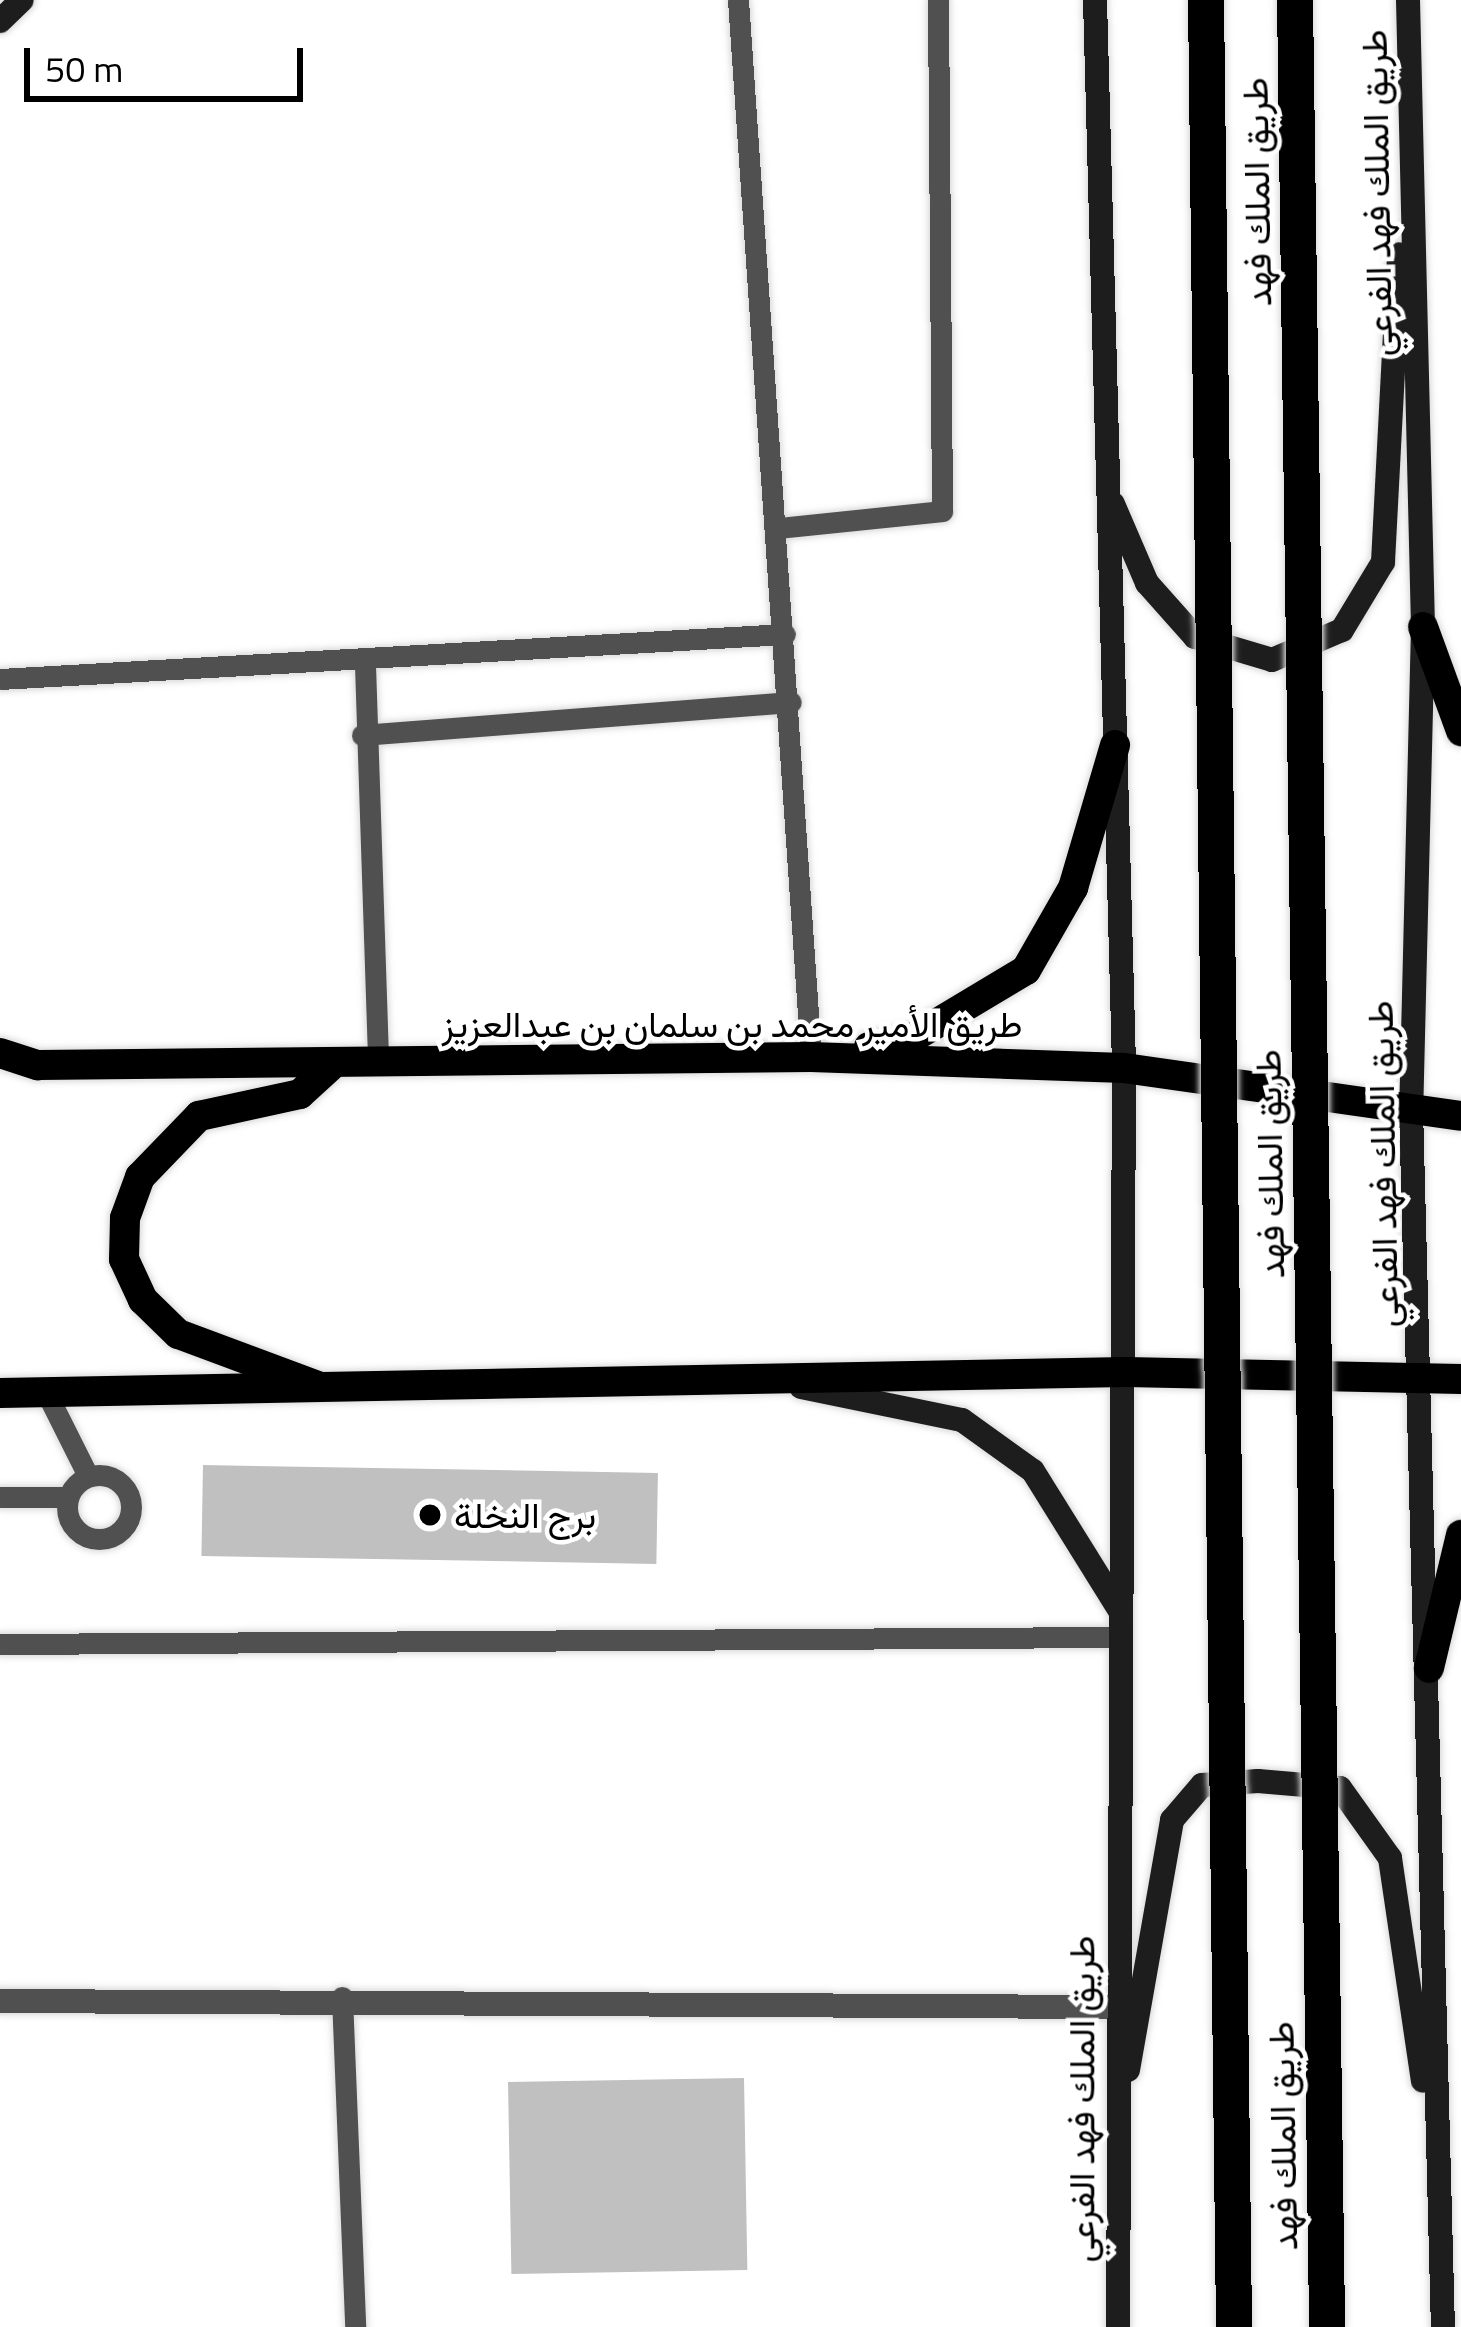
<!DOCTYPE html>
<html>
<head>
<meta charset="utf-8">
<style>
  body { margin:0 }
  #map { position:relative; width:1461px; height:2327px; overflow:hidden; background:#fff; font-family:"Titillium Web",Vazirmatn,sans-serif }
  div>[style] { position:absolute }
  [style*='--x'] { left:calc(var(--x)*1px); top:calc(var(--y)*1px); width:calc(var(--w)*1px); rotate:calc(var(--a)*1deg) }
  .building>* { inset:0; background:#c0c0c0; transform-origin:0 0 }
  .roads { filter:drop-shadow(0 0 3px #dbdbdb) drop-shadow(0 0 3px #dbdbdb) }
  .lane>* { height:21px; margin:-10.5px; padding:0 10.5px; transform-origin:10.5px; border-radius:10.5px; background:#505050 }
  .lane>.ring { margin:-10.5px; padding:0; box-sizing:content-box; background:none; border:21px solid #505050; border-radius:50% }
  .street>* { height:24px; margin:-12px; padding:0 12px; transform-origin:12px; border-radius:12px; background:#505050 }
  .secondary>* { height:24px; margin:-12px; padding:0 12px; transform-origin:12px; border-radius:12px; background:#1d1d1d }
  .primary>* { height:30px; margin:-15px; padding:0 15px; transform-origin:15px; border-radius:15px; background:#000 }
  .bridges { filter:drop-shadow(0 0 3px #dbdbdb) drop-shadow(0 0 3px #dbdbdb) }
  .highway-bridge>* { height:36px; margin:-18px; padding:0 18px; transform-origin:18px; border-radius:18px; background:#000 }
  .dots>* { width:33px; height:33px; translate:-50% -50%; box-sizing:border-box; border:6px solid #fff; border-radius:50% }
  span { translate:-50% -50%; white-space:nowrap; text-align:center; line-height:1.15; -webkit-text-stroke:9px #fff; paint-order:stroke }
  .street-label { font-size:36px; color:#000 }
  .poi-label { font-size:36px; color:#000 }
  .left { translate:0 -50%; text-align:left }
  .scale { position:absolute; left:24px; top:48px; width:279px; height:54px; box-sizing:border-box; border:6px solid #000; border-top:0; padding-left:15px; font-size:36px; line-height:42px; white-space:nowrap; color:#000; -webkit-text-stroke:9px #fff; paint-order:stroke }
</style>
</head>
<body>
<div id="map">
  <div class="building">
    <i style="left:203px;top:1465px;width:455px;height:91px;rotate:1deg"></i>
    <i style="left:744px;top:2078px;width:192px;height:236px;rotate:89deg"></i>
  </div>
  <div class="roads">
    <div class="lane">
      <i style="--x:738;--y:0;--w:1060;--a:86.05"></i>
      <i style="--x:778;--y:528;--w:165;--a:-5.9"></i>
      <i style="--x:942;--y:511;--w:511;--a:-90.45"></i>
      <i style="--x:365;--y:665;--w:395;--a:88.1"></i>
      <i style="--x:0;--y:679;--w:786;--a:-3.28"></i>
      <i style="--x:362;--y:735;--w:430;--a:-4.4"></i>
      <i style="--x:46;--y:1392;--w:94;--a:63.4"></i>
      <i class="ring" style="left:67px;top:1475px;width:43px;height:43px"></i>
      <i style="--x:0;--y:1497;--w:68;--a:0"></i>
      <i style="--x:0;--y:1644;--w:1120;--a:-0.36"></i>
      <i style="--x:342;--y:1997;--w:330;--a:87.7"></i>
    </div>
    <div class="street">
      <i style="--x:0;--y:2001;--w:1116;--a:0.31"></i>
    </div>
    <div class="secondary">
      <i style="--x:1095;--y:0;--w:1068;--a:88.44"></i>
      <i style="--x:1124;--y:1068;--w:1259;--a:90.27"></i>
      <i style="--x:1408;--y:0;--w:627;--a:88.63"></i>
      <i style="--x:1423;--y:627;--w:481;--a:91.4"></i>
      <i style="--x:1411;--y:1108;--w:1219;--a:88.5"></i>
      <i style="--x:0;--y:21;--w:30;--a:-44"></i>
      <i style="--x:1113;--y:504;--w:86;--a:66.7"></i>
      <i style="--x:1147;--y:583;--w:72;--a:48.4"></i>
      <i style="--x:1195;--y:637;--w:80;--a:16.6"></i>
      <i style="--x:1272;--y:660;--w:76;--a:-23.2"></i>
      <i style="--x:1342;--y:630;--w:79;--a:-58.9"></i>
      <i style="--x:1383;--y:562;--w:308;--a:-87"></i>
      <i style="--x:801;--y:1387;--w:164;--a:11.6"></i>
      <i style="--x:962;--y:1420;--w:87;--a:35.7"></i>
      <i style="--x:1033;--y:1471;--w:163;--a:58.1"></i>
      <i style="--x:1128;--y:2070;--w:254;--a:-80"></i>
      <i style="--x:1172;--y:1820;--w:46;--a:-49.4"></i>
      <i style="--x:1202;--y:1785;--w:56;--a:-4.1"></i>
      <i style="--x:1258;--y:1781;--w:82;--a:4.9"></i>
      <i style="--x:1340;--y:1788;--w:86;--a:54.5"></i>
      <i style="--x:1390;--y:1858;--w:225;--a:81.6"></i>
    </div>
    <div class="primary">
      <i style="--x:1423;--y:627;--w:111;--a:69.9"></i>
      <i style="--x:869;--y:1047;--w:41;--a:-9.9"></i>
      <i style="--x:909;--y:1040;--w:136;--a:-30.9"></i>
      <i style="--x:1026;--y:970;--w:95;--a:-60.2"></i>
      <i style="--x:1073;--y:888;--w:149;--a:-73.6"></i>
      <i style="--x:0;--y:1053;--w:40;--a:18"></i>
      <i style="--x:38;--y:1065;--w:773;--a:-0.59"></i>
      <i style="--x:811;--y:1057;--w:313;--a:2"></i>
      <i style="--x:1124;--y:1068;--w:340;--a:8.1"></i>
      <i style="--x:318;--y:1386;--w:149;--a:-159.6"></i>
      <i style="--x:178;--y:1334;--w:49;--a:-135.8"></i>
      <i style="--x:143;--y:1300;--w:45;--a:-114.9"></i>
      <i style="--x:124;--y:1259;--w:41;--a:-88.6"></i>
      <i style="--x:125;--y:1218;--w:44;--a:-69.9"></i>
      <i style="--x:140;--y:1177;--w:85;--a:-46"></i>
      <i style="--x:199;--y:1116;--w:103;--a:-12.3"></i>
      <i style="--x:300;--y:1094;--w:46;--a:-42.4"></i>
      <i style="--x:0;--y:1393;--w:1126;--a:-1.07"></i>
      <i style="--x:1126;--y:1372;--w:335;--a:1.2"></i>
      <i style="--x:1429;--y:1668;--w:137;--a:-76.5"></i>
    </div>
  </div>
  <div class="bridges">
    <div class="highway-bridge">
      <i style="--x:1206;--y:0;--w:2327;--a:89.31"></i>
      <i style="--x:1295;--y:0;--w:2327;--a:89.21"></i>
    </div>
  </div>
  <div class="dots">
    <i style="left:430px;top:1515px;background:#000"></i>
  </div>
  <div class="street-label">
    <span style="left:1256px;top:192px;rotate:-91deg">طريق الملك فهد</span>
    <span style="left:1376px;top:193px;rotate:-91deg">طريق الملك فهد الفرعي</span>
    <span style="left:732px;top:1024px">طريق الأمير محمد بن سلمان بن عبدالعزيز</span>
    <span style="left:1269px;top:1164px;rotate:-91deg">طريق الملك فهد</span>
    <span style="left:1382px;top:1164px;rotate:-91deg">طريق الملك فهد الفرعي</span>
    <span style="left:1081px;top:2099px;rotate:-90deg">طريق الملك فهد الفرعي</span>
    <span style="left:1282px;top:2136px;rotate:-91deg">طريق الملك فهد</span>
  </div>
  <div class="poi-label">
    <span class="left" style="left:454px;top:1515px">برج النخلة</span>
  </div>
  <div class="scale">50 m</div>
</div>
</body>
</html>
